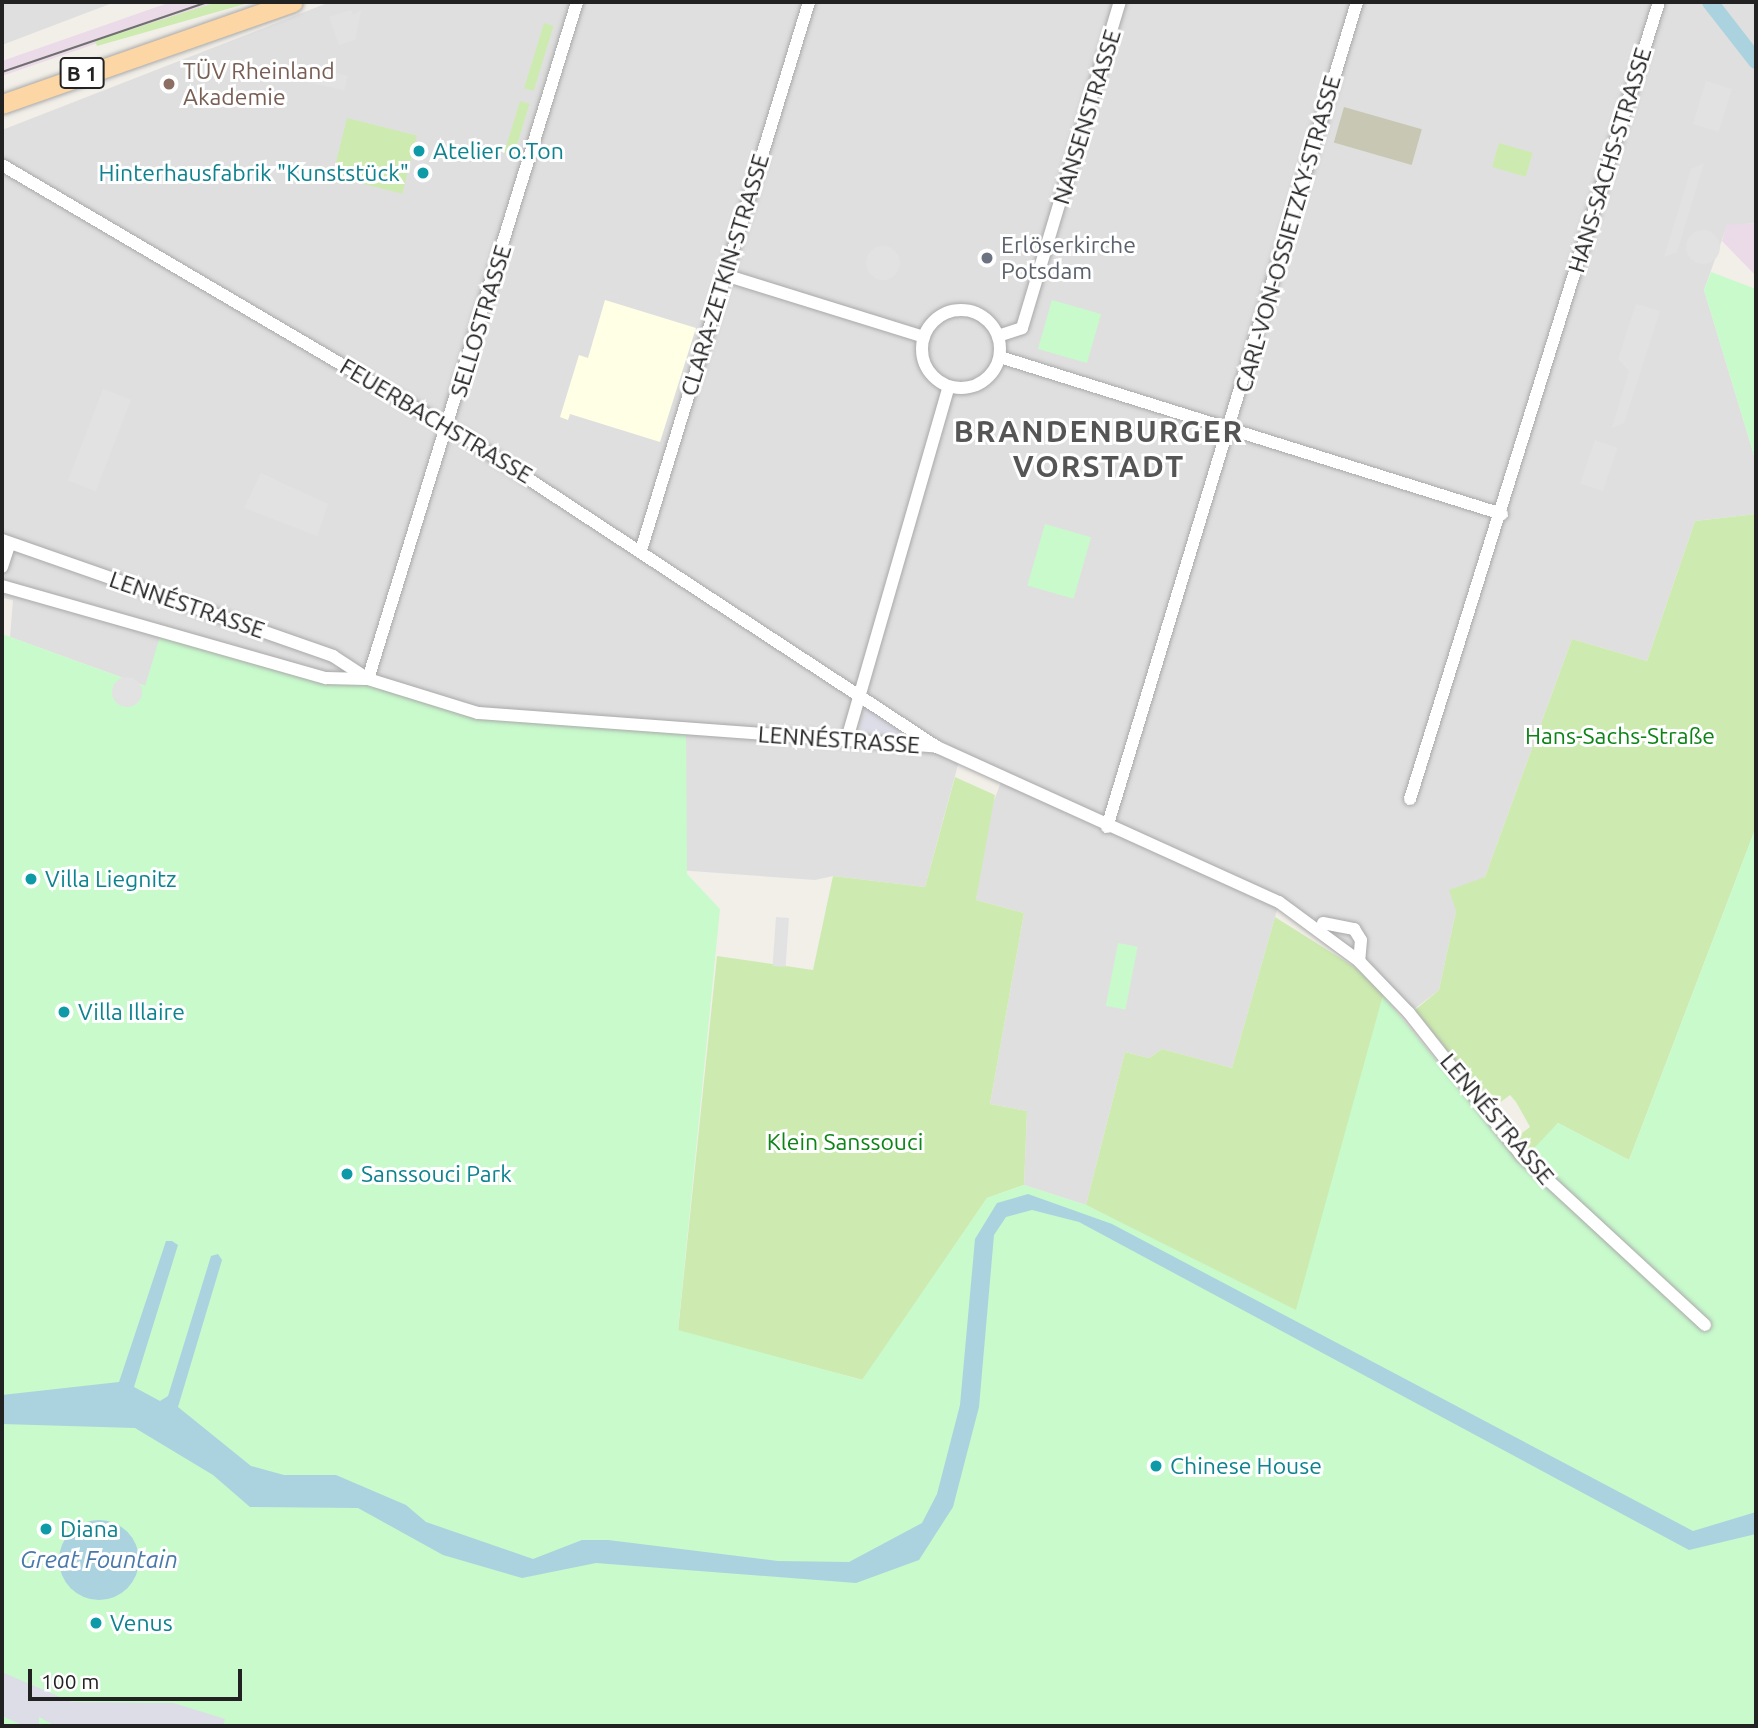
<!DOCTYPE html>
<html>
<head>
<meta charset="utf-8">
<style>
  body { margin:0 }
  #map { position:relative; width:1758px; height:1728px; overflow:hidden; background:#f2efe9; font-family:Ubuntu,sans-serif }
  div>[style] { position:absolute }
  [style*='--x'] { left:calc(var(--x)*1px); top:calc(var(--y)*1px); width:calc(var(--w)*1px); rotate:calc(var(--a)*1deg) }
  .residential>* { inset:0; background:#e0dfdf }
  .industrial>* { inset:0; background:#ebdbe8 }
  .education>* { inset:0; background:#ffffe5 }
  .construction>* { inset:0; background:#c7c7b4; transform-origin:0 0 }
  .grass>* { inset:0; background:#cdebb0; transform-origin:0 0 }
  .park>* { inset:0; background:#c8facc; transform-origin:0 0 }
  .parking>* { inset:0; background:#e2e2e2; transform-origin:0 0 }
  .round { border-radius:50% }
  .plaza>* { inset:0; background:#dddde8 }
  .water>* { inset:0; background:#aad3df }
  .canal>* { height:16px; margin:-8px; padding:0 8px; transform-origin:8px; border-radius:8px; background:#aad3df }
  .roads { filter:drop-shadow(0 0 2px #a9a9a9) drop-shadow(0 0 2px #a9a9a9) }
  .street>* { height:12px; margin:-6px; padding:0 6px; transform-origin:6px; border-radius:6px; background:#fff }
  .street>.ring { margin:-6px; padding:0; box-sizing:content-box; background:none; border:12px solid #fff; border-radius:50% }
  .primary>* { height:19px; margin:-9.5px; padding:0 9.5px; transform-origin:9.5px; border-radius:9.5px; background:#fcd6a4 }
  .tram>* { height:2px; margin:-1px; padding:0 1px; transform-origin:1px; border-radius:1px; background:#707070 }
  .dots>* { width:19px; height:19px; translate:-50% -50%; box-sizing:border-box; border:4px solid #fff; border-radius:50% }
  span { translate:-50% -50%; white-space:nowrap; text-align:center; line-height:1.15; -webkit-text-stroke:6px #fff; paint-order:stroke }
  .shield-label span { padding:2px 5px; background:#fff; border:2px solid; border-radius:5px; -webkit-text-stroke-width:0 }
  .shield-label { font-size:21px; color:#222; font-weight:700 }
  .education-label { font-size:23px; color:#785e54 }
  .left { translate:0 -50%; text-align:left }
  .street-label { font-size:23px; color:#222 }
  .culture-label { font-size:23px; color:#0d838f }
  .right { translate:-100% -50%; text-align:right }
  .worship-label { font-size:23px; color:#5b616d }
  .park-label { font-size:23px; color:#0c8416 }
  .water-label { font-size:24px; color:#4a7aab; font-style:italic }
  .district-label { font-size:30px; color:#555; font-weight:700; letter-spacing:2px }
  .frame { position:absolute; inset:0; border:4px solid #222; pointer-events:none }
  .scale { position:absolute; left:28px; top:1669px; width:214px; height:32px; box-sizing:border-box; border:4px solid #222; border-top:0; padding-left:9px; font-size:21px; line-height:24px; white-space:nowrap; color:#222; -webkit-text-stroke:5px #fff; paint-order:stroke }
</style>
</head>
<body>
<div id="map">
  <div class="residential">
    <i style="clip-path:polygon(2px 2px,115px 2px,2px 45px)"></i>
    <i style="clip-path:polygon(330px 2px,1756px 2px,1756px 223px,1727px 226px,1704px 290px,1756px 462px,1756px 514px,1695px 521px,1647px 661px,1572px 639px,1485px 877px,1456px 911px,1439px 990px,1409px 1013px,1359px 961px,1279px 903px,1232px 1068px,1162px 1049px,1149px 1058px,1125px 1052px,1086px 1205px,1024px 1185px,1027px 1111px,990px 1104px,1024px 913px,976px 900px,987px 819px,1001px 782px,959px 761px,925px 887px,833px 876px,815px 880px,649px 868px,10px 637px,13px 600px,2px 598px,2px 130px)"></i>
  </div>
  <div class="industrial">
    <i style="clip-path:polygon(171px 2px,217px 2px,2px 76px,2px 61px)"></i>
    <i style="clip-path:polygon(1756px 223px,1756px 276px,1722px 241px,1727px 225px)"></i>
  </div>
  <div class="education">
    <i style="clip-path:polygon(605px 300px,696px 328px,660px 442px,570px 414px,568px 420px,560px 417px,579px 355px,588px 358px)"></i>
  </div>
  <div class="construction">
    <i style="left:1344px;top:107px;width:81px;height:37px;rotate:16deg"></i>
  </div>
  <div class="grass">
    <i style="clip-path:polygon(217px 2px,252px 2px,97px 46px,95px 41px)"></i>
    <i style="left:544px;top:23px;width:10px;height:68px;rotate:17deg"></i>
    <i style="left:520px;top:101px;width:10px;height:54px;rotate:17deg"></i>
    <i style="left:347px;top:118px;width:72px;height:60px;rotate:14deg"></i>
    <i style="left:1499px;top:143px;width:35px;height:25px;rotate:16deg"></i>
    <i style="clip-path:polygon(1756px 514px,1756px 827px,1629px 1160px,1558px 1123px,1531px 1154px,1517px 1137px,1530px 1127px,1516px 1102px,1510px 1095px,1493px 1108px,1415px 1010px,1439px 990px,1456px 911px,1449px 890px,1485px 877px,1572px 639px,1647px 661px,1695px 521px)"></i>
    <i style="clip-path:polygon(955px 777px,995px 795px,976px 900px,1024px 913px,990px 1104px,1027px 1111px,1024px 1185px,987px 1198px,863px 1380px,678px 1331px,717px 956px,813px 970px,833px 876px,925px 887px)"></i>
    <i style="clip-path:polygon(1275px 917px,1356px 968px,1383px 995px,1402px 1367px,1086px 1205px,1125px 1052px,1149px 1058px,1162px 1049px,1232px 1068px)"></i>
  </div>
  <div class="park">
    <i style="clip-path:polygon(1711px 272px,1756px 289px,1756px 462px,1704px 290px)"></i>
    <i style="left:1052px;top:300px;width:51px;height:51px;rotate:16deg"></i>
    <i style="left:1045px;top:524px;width:48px;height:64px;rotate:16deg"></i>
    <i style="clip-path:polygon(162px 630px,478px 713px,686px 729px,687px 874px,720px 909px,678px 1330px,862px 1380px,987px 1198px,1024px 1185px,1086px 1205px,1296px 1310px,1383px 995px,1520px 1163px,1558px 1123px,1629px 1160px,1756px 827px,1756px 1726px,2px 1726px,2px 634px,145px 686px)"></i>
    <i style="left:1118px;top:943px;width:20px;height:64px;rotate:11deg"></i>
  </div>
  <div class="parking">
    <i style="clip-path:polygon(351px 10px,353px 15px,361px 10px,355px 40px,339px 45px,329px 17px)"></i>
    <i style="left:296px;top:64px;width:53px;height:15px;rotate:13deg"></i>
    <i style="left:1706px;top:81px;width:27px;height:45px;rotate:17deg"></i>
    <i style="clip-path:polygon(1704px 163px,1677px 252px,1664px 257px,1691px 169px)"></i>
    <i class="round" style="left:1686px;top:230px;width:34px;height:34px"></i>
    <i class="round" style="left:866px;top:246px;width:34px;height:34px"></i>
    <i style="clip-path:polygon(1636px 304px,1660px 311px,1624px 423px,1612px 428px,1629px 371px,1618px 359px)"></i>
    <i style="left:103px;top:389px;width:30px;height:98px;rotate:21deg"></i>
    <i style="left:1595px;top:440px;width:24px;height:46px;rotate:19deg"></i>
    <i style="clip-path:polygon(261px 473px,328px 504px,317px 536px,244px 508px)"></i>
    <i class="round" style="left:112px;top:677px;width:30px;height:30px"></i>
    <i style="left:776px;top:917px;width:13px;height:49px;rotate:4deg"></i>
  </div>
  <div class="plaza">
    <i style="clip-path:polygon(869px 707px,900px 729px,900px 735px,863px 732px,859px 724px)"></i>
    <i style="clip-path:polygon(2px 1672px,72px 1702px,174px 1703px,225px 1719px,223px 1726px,55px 1726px,39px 1717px,39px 1726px,24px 1726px,2px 1716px)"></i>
  </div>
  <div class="water">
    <i style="clip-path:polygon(1028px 1194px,1112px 1224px,1693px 1531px,1756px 1512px,1756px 1534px,1689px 1550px,1079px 1222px,1032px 1210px,1006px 1217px,994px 1235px,979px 1407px,953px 1507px,919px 1560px,856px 1583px,596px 1563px,522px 1578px,443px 1555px,358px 1508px,250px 1507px,213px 1475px,135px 1428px,2px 1424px,2px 1395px,119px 1382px,166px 1241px,172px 1241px,178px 1245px,134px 1387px,160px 1401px,168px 1396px,211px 1256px,218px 1254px,222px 1260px,178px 1407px,251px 1466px,284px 1475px,336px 1475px,406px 1505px,426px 1522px,533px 1559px,582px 1540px,608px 1540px,778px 1561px,849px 1562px,922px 1523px,937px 1494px,960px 1405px,975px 1239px,997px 1203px)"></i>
    <i class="round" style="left:59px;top:1520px;width:80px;height:80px"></i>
  </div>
  <div class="canal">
    <i style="--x:1710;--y:2;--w:75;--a:52.1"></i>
  </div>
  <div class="roads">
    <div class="street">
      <i style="--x:2;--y:165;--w:531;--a:30.43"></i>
      <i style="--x:460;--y:434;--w:571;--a:33.27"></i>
      <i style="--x:725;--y:275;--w:208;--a:17.3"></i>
      <i class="ring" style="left:922px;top:310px;width:66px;height:66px"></i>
      <i style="--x:998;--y:336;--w:25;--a:-18"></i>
      <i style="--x:1022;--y:328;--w:340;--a:-73.3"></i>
      <i style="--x:1000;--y:357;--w:526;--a:17.37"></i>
      <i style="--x:2;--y:540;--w:351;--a:19.3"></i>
      <i style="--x:333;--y:656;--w:42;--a:33.3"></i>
      <i style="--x:368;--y:679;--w:115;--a:17.2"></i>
      <i style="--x:478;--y:713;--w:460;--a:4.2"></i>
      <i style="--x:937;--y:747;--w:375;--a:24.4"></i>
      <i style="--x:1279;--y:902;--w:99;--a:36.4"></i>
      <i style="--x:1359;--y:961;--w:72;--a:46.1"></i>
      <i style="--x:1409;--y:1013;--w:182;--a:51.7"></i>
      <i style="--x:1522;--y:1156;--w:249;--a:42.7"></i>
      <i style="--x:642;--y:547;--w:570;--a:-72.96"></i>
      <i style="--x:2;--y:567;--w:25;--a:-72"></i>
      <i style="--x:2;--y:586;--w:337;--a:15.9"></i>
      <i style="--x:326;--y:678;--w:40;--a:1.4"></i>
      <i style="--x:368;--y:679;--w:709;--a:-72.84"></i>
      <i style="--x:847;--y:739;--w:367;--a:-73.9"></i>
      <i style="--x:1410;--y:799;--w:835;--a:-72.65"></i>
      <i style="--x:1107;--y:827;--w:862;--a:-73.14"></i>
      <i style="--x:1323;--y:923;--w:32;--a:11"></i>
      <i style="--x:1354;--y:929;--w:13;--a:58"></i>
      <i style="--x:1361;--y:940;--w:21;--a:95"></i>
    </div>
    <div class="primary">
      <i style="--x:2;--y:104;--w:308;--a:-19.3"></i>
    </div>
  </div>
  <div class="tram">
    <i style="--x:2;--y:72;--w:218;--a:-18.8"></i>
  </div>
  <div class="dots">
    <i style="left:169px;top:84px;background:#8d6e63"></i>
    <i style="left:419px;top:151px;background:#0f9aa8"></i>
    <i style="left:423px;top:173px;background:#0f9aa8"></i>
    <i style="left:987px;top:258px;background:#6b7280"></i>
    <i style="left:31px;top:879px;background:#0f9aa8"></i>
    <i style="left:64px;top:1012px;background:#0f9aa8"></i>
    <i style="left:347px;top:1174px;background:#0f9aa8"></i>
    <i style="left:1156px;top:1466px;background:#0f9aa8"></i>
    <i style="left:46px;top:1529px;background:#0f9aa8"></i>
    <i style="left:96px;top:1623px;background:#0f9aa8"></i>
  </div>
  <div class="shield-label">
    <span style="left:82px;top:73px">B 1</span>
  </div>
  <div class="education-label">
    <span class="left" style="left:183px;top:84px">TÜV Rheinland<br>Akademie</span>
  </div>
  <div class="street-label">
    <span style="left:1087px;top:117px;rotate:-73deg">NANSENSTRASSE</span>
    <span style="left:1610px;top:160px;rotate:-73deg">HANS-SACHS-STRASSE</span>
    <span style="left:1288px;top:234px;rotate:-74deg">CARL-VON-OSSIETZKY-STRASSE</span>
    <span style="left:725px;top:275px;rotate:-73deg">CLARA-ZETKIN-STRASSE</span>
    <span style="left:481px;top:321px;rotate:-73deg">SELLOSTRASSE</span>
    <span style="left:436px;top:421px;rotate:31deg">FEUERBACHSTRASSE</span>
    <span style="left:187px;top:605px;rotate:19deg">LENNÉSTRASSE</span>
    <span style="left:839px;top:740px;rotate:4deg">LENNÉSTRASSE</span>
    <span style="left:1497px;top:1119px;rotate:50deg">LENNÉSTRASSE</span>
  </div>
  <div class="culture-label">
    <span class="left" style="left:433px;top:151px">Atelier o.Ton</span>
    <span class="right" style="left:409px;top:173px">Hinterhausfabrik "Kunststück"</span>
    <span class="left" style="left:45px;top:879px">Villa Liegnitz</span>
    <span class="left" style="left:78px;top:1012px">Villa Illaire</span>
    <span class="left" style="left:361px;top:1174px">Sanssouci Park</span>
    <span class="left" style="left:1170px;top:1466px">Chinese House</span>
    <span class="left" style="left:60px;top:1529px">Diana</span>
    <span class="left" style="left:110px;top:1623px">Venus</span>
  </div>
  <div class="worship-label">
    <span class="left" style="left:1001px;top:258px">Erlöserkirche<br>Potsdam</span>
  </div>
  <div class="park-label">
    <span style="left:1620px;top:736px">Hans-Sachs-Straße</span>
    <span style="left:845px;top:1142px">Klein Sanssouci</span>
  </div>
  <div class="water-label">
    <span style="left:99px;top:1560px">Great Fountain</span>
  </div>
  <div class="district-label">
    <span style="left:1099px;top:448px">BRANDENBURGER<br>VORSTADT</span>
  </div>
  <div class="frame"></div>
  <div class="scale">100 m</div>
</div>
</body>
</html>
